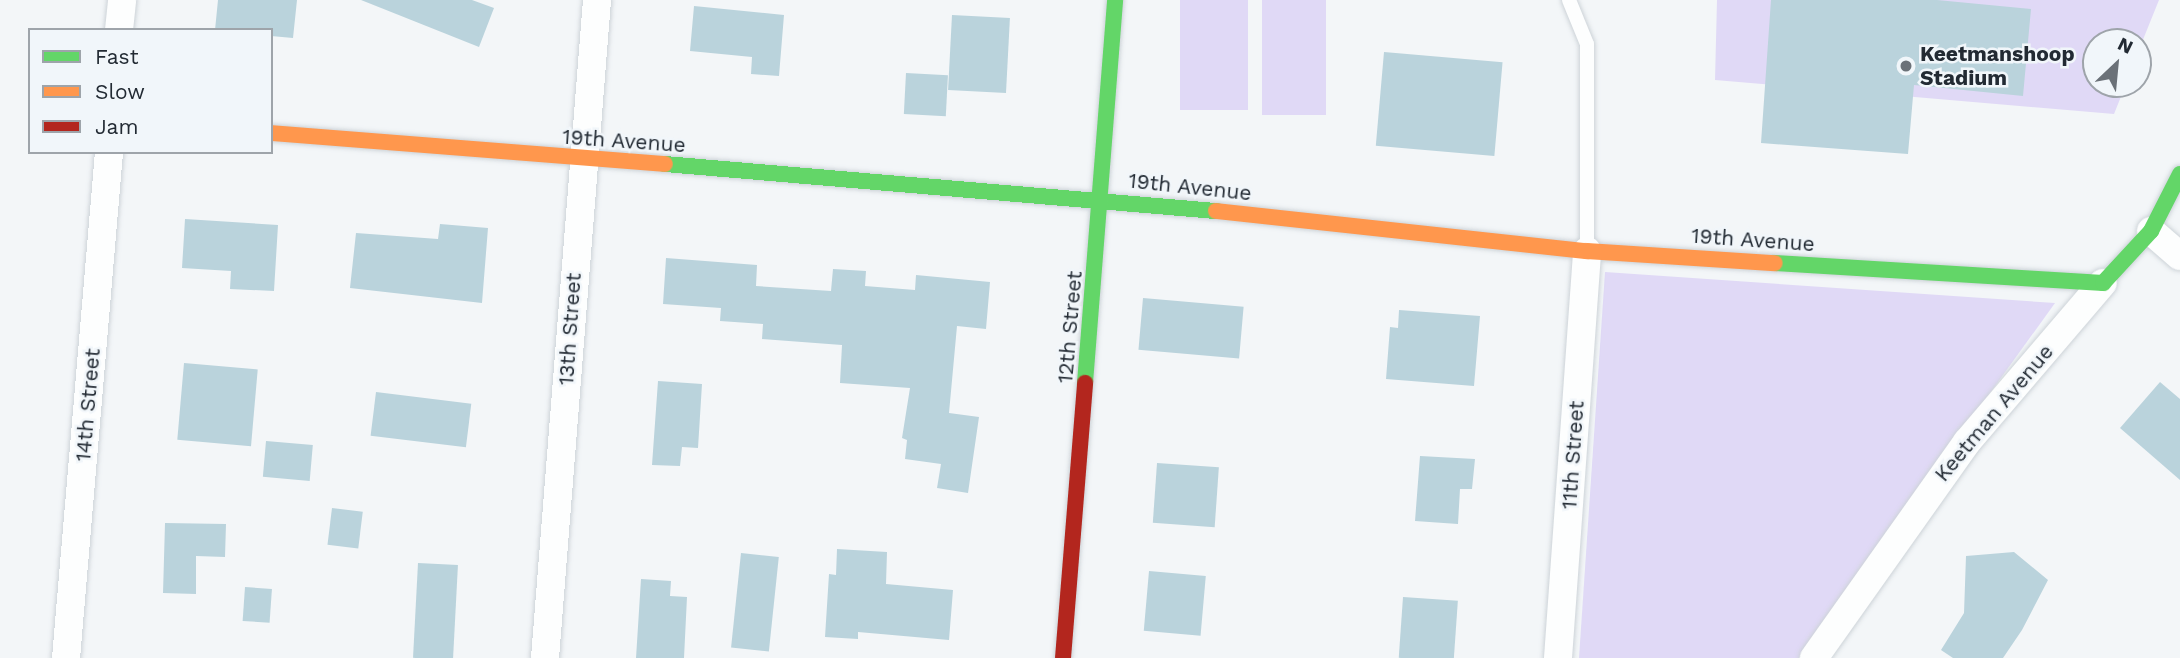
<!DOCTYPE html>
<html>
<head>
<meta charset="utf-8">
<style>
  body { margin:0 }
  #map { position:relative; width:2180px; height:658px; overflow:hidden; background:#f3f6f8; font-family:"Work Sans",sans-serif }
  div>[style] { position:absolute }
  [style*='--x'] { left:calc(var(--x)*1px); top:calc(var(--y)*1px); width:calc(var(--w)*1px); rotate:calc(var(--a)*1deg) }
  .green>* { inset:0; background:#e0d9f6; transform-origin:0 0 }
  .building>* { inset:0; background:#bad3dc; transform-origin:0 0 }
  .roads { filter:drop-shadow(0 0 2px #cdd3d8) drop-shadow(0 0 2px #cdd3d8) }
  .lane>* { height:14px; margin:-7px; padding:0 7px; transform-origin:7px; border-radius:7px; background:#fdfefe }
  .street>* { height:28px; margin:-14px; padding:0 14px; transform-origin:14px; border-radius:14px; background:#fdfefe }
  .fast>* { height:16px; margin:-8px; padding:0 8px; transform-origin:8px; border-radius:8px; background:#63d668 }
  .slow>* { height:16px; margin:-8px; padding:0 8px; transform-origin:8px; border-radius:8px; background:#ff974d }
  .jam>* { height:16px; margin:-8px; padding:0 8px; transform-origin:8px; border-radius:8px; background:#b3261e }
  .dots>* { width:19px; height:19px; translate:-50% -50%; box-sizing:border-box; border:4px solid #f1f6fa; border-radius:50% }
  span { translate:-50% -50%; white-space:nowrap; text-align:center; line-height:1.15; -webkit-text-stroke:5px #f1f6fa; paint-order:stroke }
  .poi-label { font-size:21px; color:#222a33; font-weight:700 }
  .left { translate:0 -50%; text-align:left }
  .street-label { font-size:21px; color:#222a33 }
  .legend { position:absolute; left:28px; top:28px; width:245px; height:126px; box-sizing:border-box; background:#f1f6fa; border:2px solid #9ea4aa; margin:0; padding:9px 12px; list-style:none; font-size:21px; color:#222a33 }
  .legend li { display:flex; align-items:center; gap:14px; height:35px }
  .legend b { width:35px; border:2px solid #9ea4aa }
  .north { position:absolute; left:2082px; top:28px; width:70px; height:70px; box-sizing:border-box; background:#f1f6fa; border:2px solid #9ea4aa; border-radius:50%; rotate:26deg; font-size:19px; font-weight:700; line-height:28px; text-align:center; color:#222a33 }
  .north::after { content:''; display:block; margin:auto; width:24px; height:32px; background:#6b7178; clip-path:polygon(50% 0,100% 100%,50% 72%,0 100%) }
</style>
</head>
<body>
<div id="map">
  <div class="green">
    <i style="left:1180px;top:0;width:68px;height:110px"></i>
    <i style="left:1262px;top:0;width:64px;height:115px"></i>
    <i style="clip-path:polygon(1717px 0,2159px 0,2138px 52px,2138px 42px,2096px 42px,2096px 84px,2126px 84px,2114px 114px,1715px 80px)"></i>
    <i style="clip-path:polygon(1605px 272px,2055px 303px,1799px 658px,1579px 658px)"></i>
  </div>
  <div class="building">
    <i style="clip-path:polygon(218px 0,297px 0,293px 38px,271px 36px,271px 30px,215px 30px)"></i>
    <i style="clip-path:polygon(361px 0,472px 0,494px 8px,479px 47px)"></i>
    <i style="clip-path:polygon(1771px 0,1937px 0,2031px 9px,2023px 96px,1914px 85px,1908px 154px,1761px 143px)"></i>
    <i style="clip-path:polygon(694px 6px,784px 15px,779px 76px,751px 74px,752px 57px,690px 51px)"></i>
    <i style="left:952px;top:15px;width:58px;height:75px;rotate:3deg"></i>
    <i style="left:1384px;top:52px;width:119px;height:94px;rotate:5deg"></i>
    <i style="left:906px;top:73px;width:42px;height:41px;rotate:3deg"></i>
    <i style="clip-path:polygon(185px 219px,278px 225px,274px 291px,230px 289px,231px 271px,182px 268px)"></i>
    <i style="clip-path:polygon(440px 224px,488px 228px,482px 303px,350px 288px,356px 233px,438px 239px)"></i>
    <i style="clip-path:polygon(666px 258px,757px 265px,756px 286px,831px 291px,833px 269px,866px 271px,865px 286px,915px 290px,916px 275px,990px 282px,986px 329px,957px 326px,949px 413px,979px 417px,968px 493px,937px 488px,941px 464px,905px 459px,907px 440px,902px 438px,910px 388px,840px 383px,842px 345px,762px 339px,763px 324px,720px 321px,721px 308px,663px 304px)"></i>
    <i style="left:1143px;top:298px;width:101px;height:52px;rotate:5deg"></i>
    <i style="clip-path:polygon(1399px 310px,1480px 316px,1474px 386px,1386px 379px,1390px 327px,1398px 328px)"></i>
    <i style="left:184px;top:363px;width:74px;height:77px;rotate:5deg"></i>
    <i style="clip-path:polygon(658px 381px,702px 384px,698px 448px,682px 447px,680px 466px,652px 465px)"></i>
    <i style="clip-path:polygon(2160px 382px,2180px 399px,2180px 480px,2120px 428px)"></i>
    <i style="left:376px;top:392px;width:96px;height:44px;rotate:7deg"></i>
    <i style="left:266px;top:441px;width:47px;height:36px;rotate:5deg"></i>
    <i style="clip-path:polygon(1420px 456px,1475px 459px,1472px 489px,1460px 489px,1458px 524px,1415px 521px)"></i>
    <i style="left:1157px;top:463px;width:62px;height:60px;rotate:4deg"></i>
    <i style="left:332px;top:508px;width:31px;height:37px;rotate:7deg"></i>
    <i style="clip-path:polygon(165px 523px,226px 524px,225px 557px,196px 556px,196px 594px,163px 593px)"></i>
    <i style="clip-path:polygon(837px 549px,887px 552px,886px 584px,953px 590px,949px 640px,858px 632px,858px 639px,825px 637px,829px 574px,836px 575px)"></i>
    <i style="clip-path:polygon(2014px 552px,2048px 580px,2022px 630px,2003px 658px,1953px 658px,1941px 650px,1964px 613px,1966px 556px)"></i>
    <i style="left:741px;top:553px;width:38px;height:95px;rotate:6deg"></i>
    <i style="left:418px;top:563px;width:40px;height:95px;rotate:3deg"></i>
    <i style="left:1149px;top:571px;width:57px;height:60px;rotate:5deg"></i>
    <i style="clip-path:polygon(641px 579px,671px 581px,670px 596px,687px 597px,684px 658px,636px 658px)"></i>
    <i style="left:245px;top:587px;width:27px;height:34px;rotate:4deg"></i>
    <i style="left:1403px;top:597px;width:55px;height:61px;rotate:4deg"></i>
  </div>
  <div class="roads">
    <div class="lane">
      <i style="--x:1569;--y:0;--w:48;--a:67.8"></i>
      <i style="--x:1587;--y:44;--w:206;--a:90"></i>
    </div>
    <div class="street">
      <i style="--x:119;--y:30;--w:30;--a:-84"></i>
      <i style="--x:2151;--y:231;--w:38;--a:41"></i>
      <i style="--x:66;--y:658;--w:508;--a:-85.14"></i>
      <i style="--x:545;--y:658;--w:660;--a:-85.48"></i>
      <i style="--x:1558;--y:658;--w:408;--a:-85.9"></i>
      <i style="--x:1814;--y:658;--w:265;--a:-54.7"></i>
      <i style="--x:1967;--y:442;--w:209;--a:-49.5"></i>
    </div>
    <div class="fast">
      <i style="--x:665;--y:164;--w:553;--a:4.88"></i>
      <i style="--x:1775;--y:263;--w:329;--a:3.5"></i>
      <i style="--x:2103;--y:283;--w:71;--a:-47.3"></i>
      <i style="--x:2151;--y:231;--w:64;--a:-63"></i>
      <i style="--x:1085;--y:383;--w:384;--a:-85.5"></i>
    </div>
    <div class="slow">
      <i style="--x:271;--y:133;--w:395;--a:4.5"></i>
      <i style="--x:1216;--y:211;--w:373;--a:6.2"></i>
      <i style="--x:1587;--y:251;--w:188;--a:3.7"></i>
    </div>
    <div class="jam">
      <i style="--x:1063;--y:658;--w:276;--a:-85.4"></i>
    </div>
  </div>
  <div class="dots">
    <i style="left:1906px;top:66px;background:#6b7178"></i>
  </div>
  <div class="poi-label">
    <span class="left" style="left:1920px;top:66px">Keetmanshoop<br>Stadium</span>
  </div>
  <div class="street-label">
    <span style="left:624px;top:141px;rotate:4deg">19th Avenue</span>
    <span style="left:1190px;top:187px;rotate:6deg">19th Avenue</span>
    <span style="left:1753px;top:240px;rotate:4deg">19th Avenue</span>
    <span style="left:1070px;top:327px;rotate:-85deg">12th Street</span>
    <span style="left:570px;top:329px;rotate:-86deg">13th Street</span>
    <span style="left:88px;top:405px;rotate:-85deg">14th Street</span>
    <span style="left:1994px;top:413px;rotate:-50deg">Keetman Avenue</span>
    <span style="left:1573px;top:455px;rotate:-86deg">11th Street</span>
  </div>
  <ul class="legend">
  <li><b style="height:9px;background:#63d668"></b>Fast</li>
  <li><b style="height:9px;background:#ff974d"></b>Slow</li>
  <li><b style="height:9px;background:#b3261e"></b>Jam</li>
  </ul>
  <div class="north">N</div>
</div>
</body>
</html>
